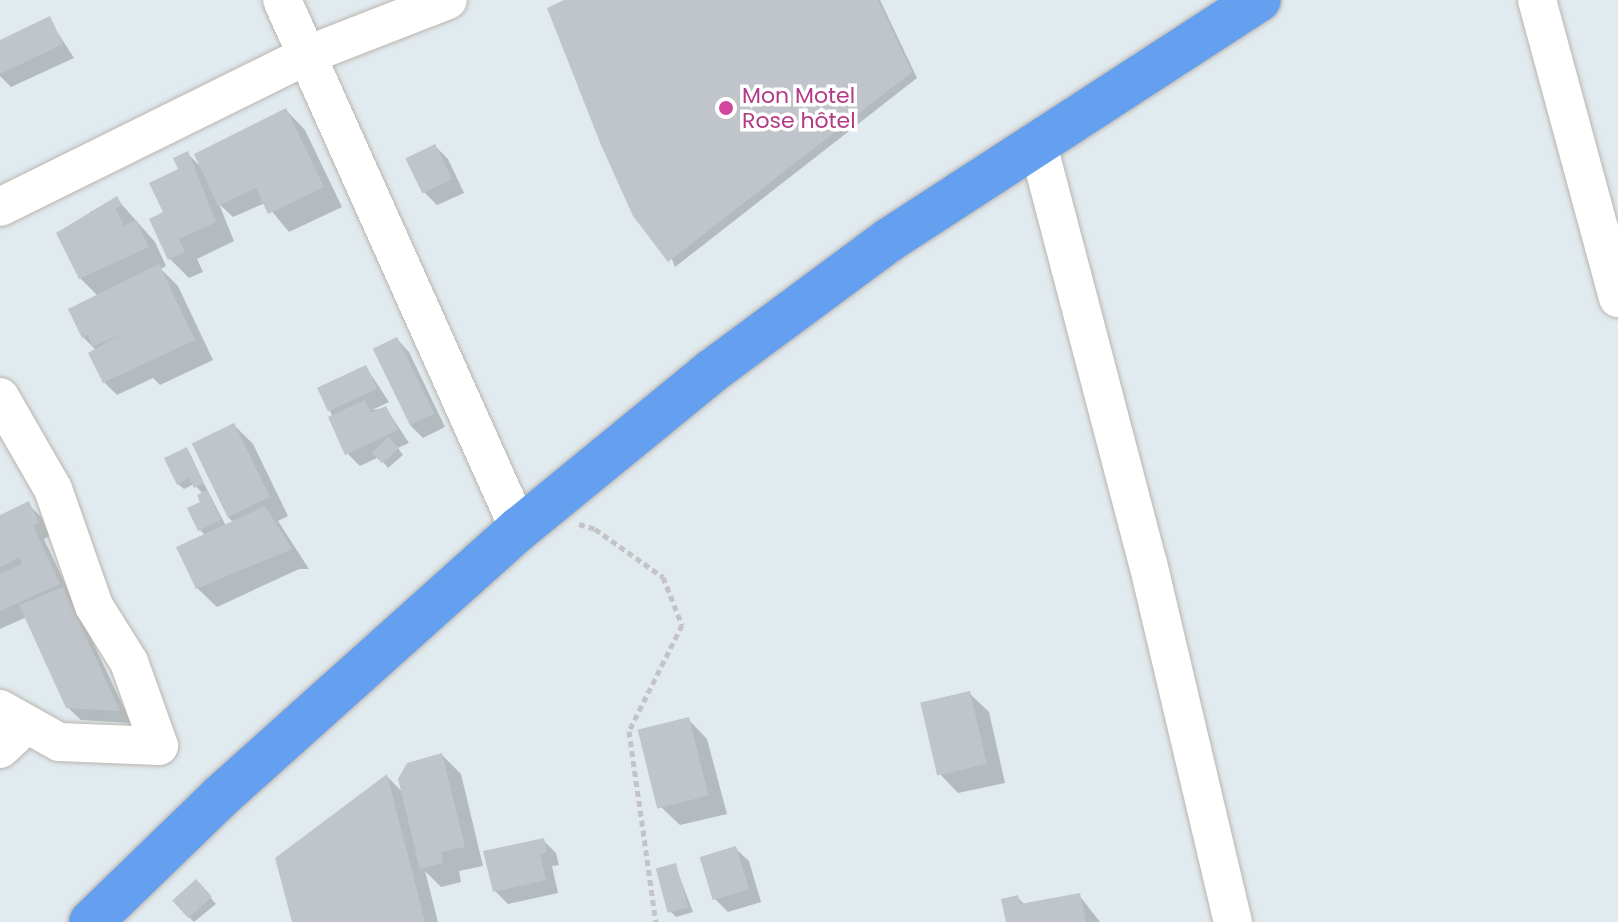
<!DOCTYPE html>
<html>
<head>
<meta charset="utf-8">
<style>
  body { margin:0 }
  #map { position:relative; width:1618px; height:922px; overflow:hidden; background:#e1eaef; font-family:Poppins,sans-serif }
  div>[style] { position:absolute }
  [style*='--x'] { left:calc(var(--x)*1px); top:calc(var(--y)*1px); width:calc(var(--w)*1px); rotate:calc(var(--a)*1deg) }
  .shadow>* { inset:0; background:#0003 }
  .building>* { inset:0; background:#c0c5cb; transform-origin:0 0 }
  .path>* { height:5px; margin-top:-2.5px; transform-origin:0; background:repeating-linear-gradient(90deg,#c4c4c4 0 6px,transparent 0 10px) }
  .roads { filter:drop-shadow(0 0 2px #bab5ae) drop-shadow(0 0 2px #bab5ae) }
  .minor>* { height:38px; margin:-19px; padding:0 19px; transform-origin:19px; border-radius:19px; background:#fff }
  .major>* { height:44px; margin:-22px; padding:0 22px; transform-origin:22px; border-radius:22px; background:#65a0f0 }
  .dots>* { width:22px; height:22px; translate:-50% -50%; box-sizing:border-box; border:4px solid #fff; border-radius:50% }
  span { translate:-50% -50%; white-space:nowrap; text-align:center; line-height:1.15; -webkit-text-stroke:7px #fff; paint-order:stroke }
  .hotel-label { font-size:22px; color:#b23c85 }
  .left { translate:0 -50%; text-align:left }
</style>
</head>
<body>
<div id="map">
  <div class="shadow">
    <i style="clip-path:polygon(569px 0,880px 0,917px 78px,675px 267px)"></i>
    <i style="clip-path:polygon(49px 19px,74px 58px,11px 87px,0 76px,0 42px)"></i>
    <i style="clip-path:polygon(286px 110px,305px 130px,342px 207px,289px 232px,265px 203px,233px 217px,219px 204px,234px 241px,197px 259px,203px 272px,189px 278px,170px 259px,165px 213px,188px 154px,203px 169px)"></i>
    <i style="clip-path:polygon(435px 146px,448px 159px,464px 193px,437px 205px,424px 192px,408px 159px)"></i>
    <i style="clip-path:polygon(117px 199px,155px 242px,166px 266px,161px 269px,178px 286px,213px 360px,160px 385px,153px 378px,117px 395px,104px 382px,97px 351px,83px 337px,99px 297px,80px 278px,90px 212px)"></i>
    <i style="clip-path:polygon(397px 339px,409px 352px,445px 427px,423px 438px,410px 425px)"></i>
    <i style="clip-path:polygon(366px 367px,389px 402px,372px 410px,386px 408px,409px 443px,398px 448px,403px 455px,388px 468px,379px 457px,360px 466px,347px 453px,330px 411px)"></i>
    <i style="clip-path:polygon(234px 425px,253px 444px,288px 516px,278px 521px,309px 569px,299px 569px,217px 607px,197px 588px,206px 536px,200px 530px,203px 494px,194px 484px,184px 489px,178px 484px,186px 449px,226px 526px,234px 523px,227px 516px)"></i>
    <i style="clip-path:polygon(28px 504px,41px 517px,50px 536px,44px 539px,131px 723px,81px 720px,67px 707px,27px 617px,0 629px,0 517px)"></i>
    <i style="clip-path:polygon(969px 693px,989px 712px,1005px 783px,958px 793px,939px 773px)"></i>
    <i style="clip-path:polygon(688px 719px,707px 739px,727px 814px,680px 825px,660px 806px)"></i>
    <i style="clip-path:polygon(442px 755px,461px 774px,483px 866px,459px 871px,461px 882px,441px 887px,425px 871px,438px 922px,294px 922px,387px 776px,404px 794px)"></i>
    <i style="clip-path:polygon(543px 840px,556px 853px,559px 865px,552px 866px,558px 893px,508px 904px,495px 891px)"></i>
    <i style="clip-path:polygon(736px 849px,749px 861px,761px 902px,728px 912px,715px 899px)"></i>
    <i style="clip-path:polygon(675px 865px,693px 912px,676px 917px,670px 911px)"></i>
    <i style="clip-path:polygon(202px 888px,216px 904px,194px 922px,189px 917px)"></i>
    <i style="clip-path:polygon(1079px 895px,1100px 922px,1008px 922px,1017px 897px,1025px 905px)"></i>
  </div>
  <div class="building">
    <i style="clip-path:polygon(564px 0,878px 0,912px 72px,668px 262px,633px 216px,601px 145px,547px 8px)"></i>
    <i style="clip-path:polygon(50px 16px,63px 44px,0 74px,0 40px)"></i>
    <i style="clip-path:polygon(286px 108px,324px 187px,268px 214px,256px 188px,218px 206px,194px 154px)"></i>
    <i style="left:435px;top:144px;width:39px;height:33px;rotate:64deg"></i>
    <i style="clip-path:polygon(188px 151px,216px 222px,179px 239px,185px 252px,168px 260px,149px 219px,163px 212px,149px 183px,178px 169px,173px 158px)"></i>
    <i style="clip-path:polygon(117px 196px,122px 205px,115px 208px,124px 226px,136px 220px,149px 247px,79px 279px,56px 233px)"></i>
    <i style="clip-path:polygon(159px 264px,195px 340px,103px 383px,88px 353px,123px 333px,93px 347px,88px 335px,82px 338px,68px 309px)"></i>
    <i style="left:397px;top:337px;width:85px;height:27px;rotate:64deg"></i>
    <i style="left:366px;top:365px;width:26px;height:54px;rotate:65deg"></i>
    <i style="clip-path:polygon(365px 400px,371px 413px,386px 406px,398px 430px,345px 455px,328px 417px)"></i>
    <i style="left:234px;top:423px;width:82px;height:47px;rotate:64deg"></i>
    <i style="left:389px;top:437px;width:15px;height:23px;rotate:48deg"></i>
    <i style="clip-path:polygon(187px 447px,204px 483px,194px 488px,189px 478px,177px 485px,164px 458px)"></i>
    <i style="clip-path:polygon(207px 490px,221px 520px,198px 531px,187px 508px,200px 502px,197px 495px)"></i>
    <i style="clip-path:polygon(29px 501px,39px 523px,33px 526px,60px 584px,0 611px,0 574px,22px 564px,19px 558px,0 567px,0 515px)"></i>
    <i style="clip-path:polygon(265px 506px,292px 549px,196px 589px,176px 547px)"></i>
    <i style="clip-path:polygon(63px 587px,120px 711px,66px 708px,19px 605px)"></i>
    <i style="left:970px;top:691px;width:75px;height:51px;rotate:77deg"></i>
    <i style="left:689px;top:717px;width:81px;height:53px;rotate:76deg"></i>
    <i style="clip-path:polygon(442px 753px,465px 847px,441px 852px,443px 863px,420px 869px,398px 779px,407px 763px)"></i>
    <i style="clip-path:polygon(387px 774px,425px 922px,292px 922px,275px 858px)"></i>
    <i style="clip-path:polygon(544px 838px,547px 852px,540px 854px,546px 880px,493px 892px,483px 851px)"></i>
    <i style="left:736px;top:846px;width:45px;height:38px;rotate:73deg"></i>
    <i style="left:676px;top:863px;width:46px;height:21px;rotate:75deg"></i>
    <i style="left:196px;top:879px;width:24px;height:32px;rotate:48deg"></i>
    <i style="clip-path:polygon(1080px 893px,1086px 922px,1006px 922px,1001px 899px,1018px 895px,1020px 904px)"></i>
  </div>
  <div class="path">
    <i style="--x:579;--y:524;--w:17;--a:17"></i>
    <i style="--x:595;--y:529;--w:83;--a:35.2"></i>
    <i style="--x:663;--y:577;--w:52;--a:68.4"></i>
    <i style="--x:682;--y:625;--w:119;--a:116.6"></i>
    <i style="--x:629;--y:731;--w:193;--a:82"></i>
  </div>
  <div class="roads">
    <div class="minor">
      <i style="--x:282;--y:0;--w:580;--a:65.87"></i>
      <i style="--x:1537;--y:0;--w:309;--a:74.8"></i>
      <i style="--x:1037;--y:141;--w:436;--a:75.3"></i>
      <i style="--x:1148;--y:563;--w:369;--a:76.7"></i>
      <i style="--x:0;--y:207;--w:343;--a:-26.3"></i>
      <i style="--x:307;--y:55;--w:151;--a:-21.3"></i>
      <i style="--x:0;--y:397;--w:106;--a:60.1"></i>
      <i style="--x:53;--y:489;--w:124;--a:70.7"></i>
      <i style="--x:94;--y:606;--w:66;--a:58"></i>
      <i style="--x:129;--y:662;--w:89;--a:70.3"></i>
      <i style="--x:159;--y:746;--w:100;--a:-177.7"></i>
      <i style="--x:59;--y:742;--w:68;--a:-150.8"></i>
      <i style="--x:0;--y:749;--w:33;--a:-43"></i>
    </div>
    <div class="major">
      <i style="--x:91;--y:922;--w:180;--a:-44.1"></i>
      <i style="--x:220;--y:797;--w:402;--a:-41.9"></i>
      <i style="--x:519;--y:529;--w:249;--a:-39.3"></i>
      <i style="--x:712;--y:371;--w:220;--a:-36.5"></i>
      <i style="--x:889;--y:240;--w:441;--a:-33"></i>
    </div>
  </div>
  <div class="dots">
    <i style="left:726px;top:108px;background:#d1479c"></i>
  </div>
  <div class="hotel-label">
    <span class="left" style="left:742px;top:108px">Mon Motel<br>Rose hôtel</span>
  </div>
</div>
</body>
</html>
